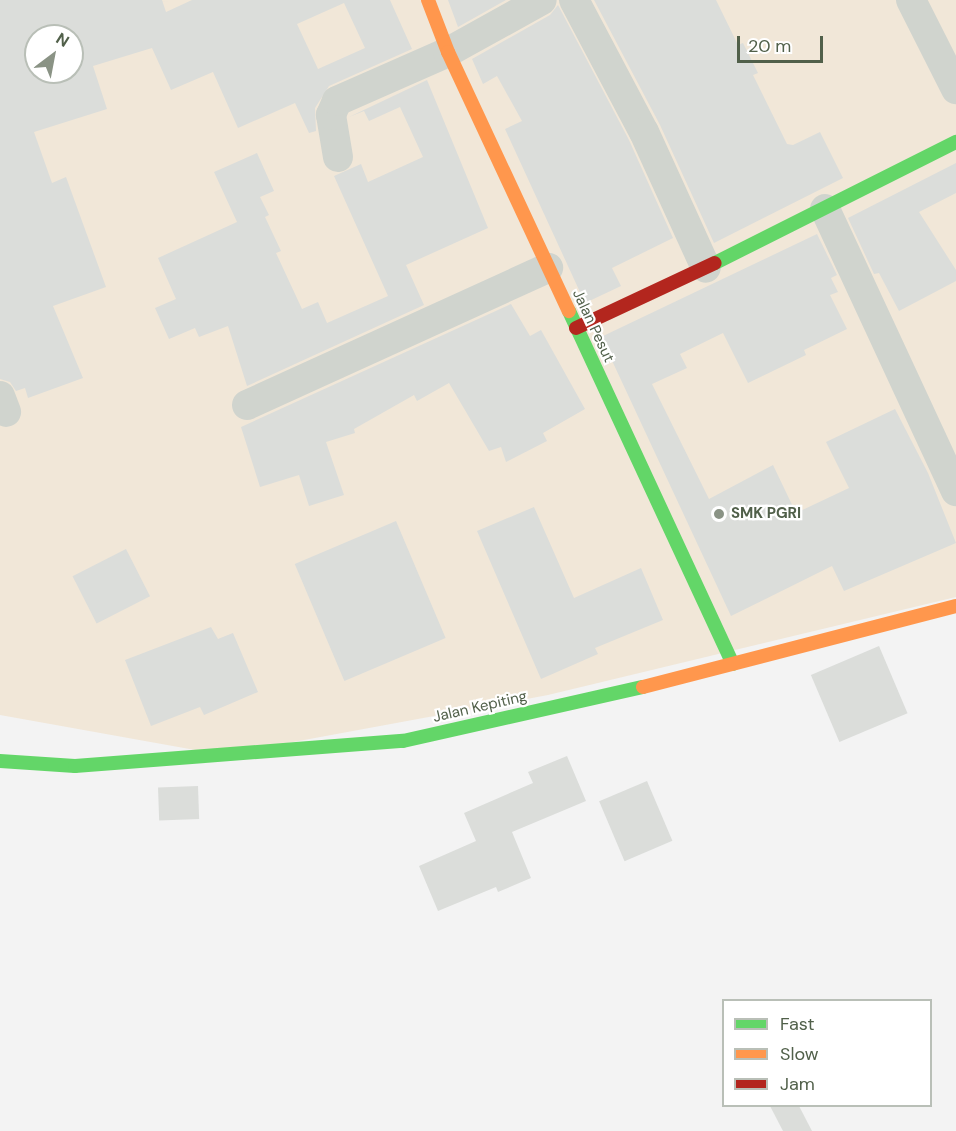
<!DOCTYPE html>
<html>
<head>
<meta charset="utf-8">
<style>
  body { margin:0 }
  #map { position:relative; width:956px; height:1131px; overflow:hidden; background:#f3f3f3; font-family:"DM Sans",sans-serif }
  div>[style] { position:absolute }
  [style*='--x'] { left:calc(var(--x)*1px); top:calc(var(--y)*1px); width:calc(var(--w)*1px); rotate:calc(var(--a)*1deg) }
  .green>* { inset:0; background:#f1e7d8 }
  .building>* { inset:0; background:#dbddda; transform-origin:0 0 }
  .street>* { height:30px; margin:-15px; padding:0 15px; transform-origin:15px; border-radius:15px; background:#d0d4ce }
  .fast>* { height:14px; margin:-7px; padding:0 7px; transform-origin:7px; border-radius:7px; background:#63d668 }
  .slow>* { height:14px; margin:-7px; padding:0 7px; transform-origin:7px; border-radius:7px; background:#ff974d }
  .jam>* { height:14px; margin:-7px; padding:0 7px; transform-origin:7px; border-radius:7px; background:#b3261e }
  .dots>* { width:16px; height:16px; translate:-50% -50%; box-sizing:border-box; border:3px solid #fff; border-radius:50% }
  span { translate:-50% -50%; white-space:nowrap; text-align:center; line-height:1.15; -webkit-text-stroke:4.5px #fff; paint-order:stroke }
  .street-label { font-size:15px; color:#51604a }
  .poi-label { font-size:15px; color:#51604a; font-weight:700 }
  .left { translate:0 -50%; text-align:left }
  .legend { position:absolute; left:722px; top:999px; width:210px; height:108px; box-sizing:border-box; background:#fff; border:2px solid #b9bfb7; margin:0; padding:8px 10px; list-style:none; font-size:18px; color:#51604a }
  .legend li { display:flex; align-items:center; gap:12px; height:30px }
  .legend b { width:30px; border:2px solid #b9bfb7 }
  .north { position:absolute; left:24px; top:24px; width:60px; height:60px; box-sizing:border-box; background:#fff; border:2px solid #b9bfb7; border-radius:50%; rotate:32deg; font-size:16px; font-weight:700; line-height:24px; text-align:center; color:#51604a }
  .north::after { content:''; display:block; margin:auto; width:21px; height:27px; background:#8a9385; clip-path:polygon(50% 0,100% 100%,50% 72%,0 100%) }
  .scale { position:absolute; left:737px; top:36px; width:86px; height:27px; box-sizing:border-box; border:3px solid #51604a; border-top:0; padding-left:8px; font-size:18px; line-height:21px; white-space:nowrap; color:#51604a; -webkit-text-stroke:4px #fff; paint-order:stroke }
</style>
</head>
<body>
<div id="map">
  <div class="green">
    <i style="clip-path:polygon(evenodd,0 0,956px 0,956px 597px,548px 695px,223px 755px,0 715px,0 0,36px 36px,72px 36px,72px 72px,36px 72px,36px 36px)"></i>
  </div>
  <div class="building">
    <i style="clip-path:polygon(evenodd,0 0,162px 0,166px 12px,192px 0,390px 0,412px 49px,329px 86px,315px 108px,316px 131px,309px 133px,295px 103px,238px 128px,213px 72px,171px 90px,152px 48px,93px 66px,107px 109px,34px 132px,52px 183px,66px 177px,106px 287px,53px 306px,83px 378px,28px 398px,25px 388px,16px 391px,10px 382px,0 379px,0 0,344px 3px,365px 48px,318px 69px,297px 24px,344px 3px,0 0,36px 36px,72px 36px,72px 72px,36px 72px,36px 36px)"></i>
    <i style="clip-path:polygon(448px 0,506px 0,458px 27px)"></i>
    <i style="clip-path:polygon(594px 0,716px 0,738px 45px,743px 43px,758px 73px,753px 75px,787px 144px,793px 145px,820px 132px,843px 178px,714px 243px,660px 125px)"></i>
    <i style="clip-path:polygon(558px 5px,629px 140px,673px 238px,612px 268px,621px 286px,585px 303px,505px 129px,522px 121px,497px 76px,483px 84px,472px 59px,550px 15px)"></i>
    <i style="clip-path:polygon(427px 80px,488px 228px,406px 265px,424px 305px,247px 386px,228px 326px,199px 337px,195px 328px,169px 339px,155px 308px,176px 299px,158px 258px,237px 222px,214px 172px,257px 153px,274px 191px,260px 197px,269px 215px,265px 217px,281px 251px,276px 253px,302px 309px,318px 302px,327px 323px,388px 296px,334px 176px,361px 164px,368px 182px,423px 157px,400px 107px,369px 121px,364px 111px,349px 117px)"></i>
    <i style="clip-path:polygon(956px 163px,956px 193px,919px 212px,956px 270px,956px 281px,899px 311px,879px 273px,874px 274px,848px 218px)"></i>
    <i style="clip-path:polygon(817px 234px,837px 275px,831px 278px,838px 292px,830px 295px,847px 329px,804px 350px,806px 355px,748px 383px,723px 333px,680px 354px,687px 368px,652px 384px,709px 499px,773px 465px,796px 513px,849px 488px,826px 442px,895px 409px,928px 473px,956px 543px,844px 591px,832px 566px,731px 616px,601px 337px)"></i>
    <i style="clip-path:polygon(511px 304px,530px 336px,541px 330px,585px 409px,543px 433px,547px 441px,506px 462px,501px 447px,489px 451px,449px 383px,417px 401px,414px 395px,354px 429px,355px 433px,326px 442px,344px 495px,309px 506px,299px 475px,260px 487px,241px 427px)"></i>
    <i style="clip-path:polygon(534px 507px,574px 598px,641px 568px,663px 620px,595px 648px,598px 654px,541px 679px,477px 531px)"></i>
    <i style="left:396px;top:521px;width:127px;height:110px;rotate:67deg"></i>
    <i style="left:126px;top:549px;width:53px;height:60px;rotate:63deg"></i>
    <i style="clip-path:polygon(211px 627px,218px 639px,233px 633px,258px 692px,204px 715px,200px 707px,151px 726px,125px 660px)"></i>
    <i style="left:879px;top:646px;width:73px;height:74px;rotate:67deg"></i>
    <i style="clip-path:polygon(567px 756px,586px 801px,512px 832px,531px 878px,498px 892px,496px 887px,438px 911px,419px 866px,476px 841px,464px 813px,533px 783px,528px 772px)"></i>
    <i style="left:647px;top:781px;width:65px;height:52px;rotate:67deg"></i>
    <i style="left:198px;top:786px;width:33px;height:40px;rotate:88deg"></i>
    <i style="clip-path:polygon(770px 1106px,799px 1106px,812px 1131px,783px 1131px)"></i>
  </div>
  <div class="street">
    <i style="--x:574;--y:0;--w:149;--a:62.1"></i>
    <i style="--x:644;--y:132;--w:149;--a:65.5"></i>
    <i style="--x:911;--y:0;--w:100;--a:63.2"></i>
    <i style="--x:338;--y:157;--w:43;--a:-99.5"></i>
    <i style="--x:331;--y:115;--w:15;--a:-67"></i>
    <i style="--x:337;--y:101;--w:121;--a:-23.8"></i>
    <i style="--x:448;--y:52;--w:107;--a:-29"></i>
    <i style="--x:825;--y:209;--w:311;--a:65.1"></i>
    <i style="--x:0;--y:396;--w:17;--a:69"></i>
    <i style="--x:247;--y:405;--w:331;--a:-24.5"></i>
  </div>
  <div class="fast">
    <i style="--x:715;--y:263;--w:270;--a:-26.7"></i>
    <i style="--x:569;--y:311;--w:389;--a:65.1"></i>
    <i style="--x:0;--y:761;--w:75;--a:3.8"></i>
    <i style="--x:75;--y:766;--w:329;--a:-4.4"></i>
    <i style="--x:403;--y:741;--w:246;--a:-12.7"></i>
  </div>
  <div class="slow">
    <i style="--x:428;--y:0;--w:56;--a:69"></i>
    <i style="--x:448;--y:52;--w:286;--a:65"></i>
    <i style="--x:643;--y:687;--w:323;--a:-14.5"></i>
  </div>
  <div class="jam">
    <i style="--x:576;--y:328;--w:153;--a:-25.1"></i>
  </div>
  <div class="dots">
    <i style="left:719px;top:514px;background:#8a9385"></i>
  </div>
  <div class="street-label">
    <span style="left:593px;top:326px;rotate:65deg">Jalan Pesut</span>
    <span style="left:480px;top:707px;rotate:-13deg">Jalan Kepiting</span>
  </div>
  <div class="poi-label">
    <span class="left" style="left:731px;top:514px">SMK PGRI</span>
  </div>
  <ul class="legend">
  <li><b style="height:8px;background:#63d668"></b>Fast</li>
  <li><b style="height:8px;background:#ff974d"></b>Slow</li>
  <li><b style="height:8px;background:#b3261e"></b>Jam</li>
  </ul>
  <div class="north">N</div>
  <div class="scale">20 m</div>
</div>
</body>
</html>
